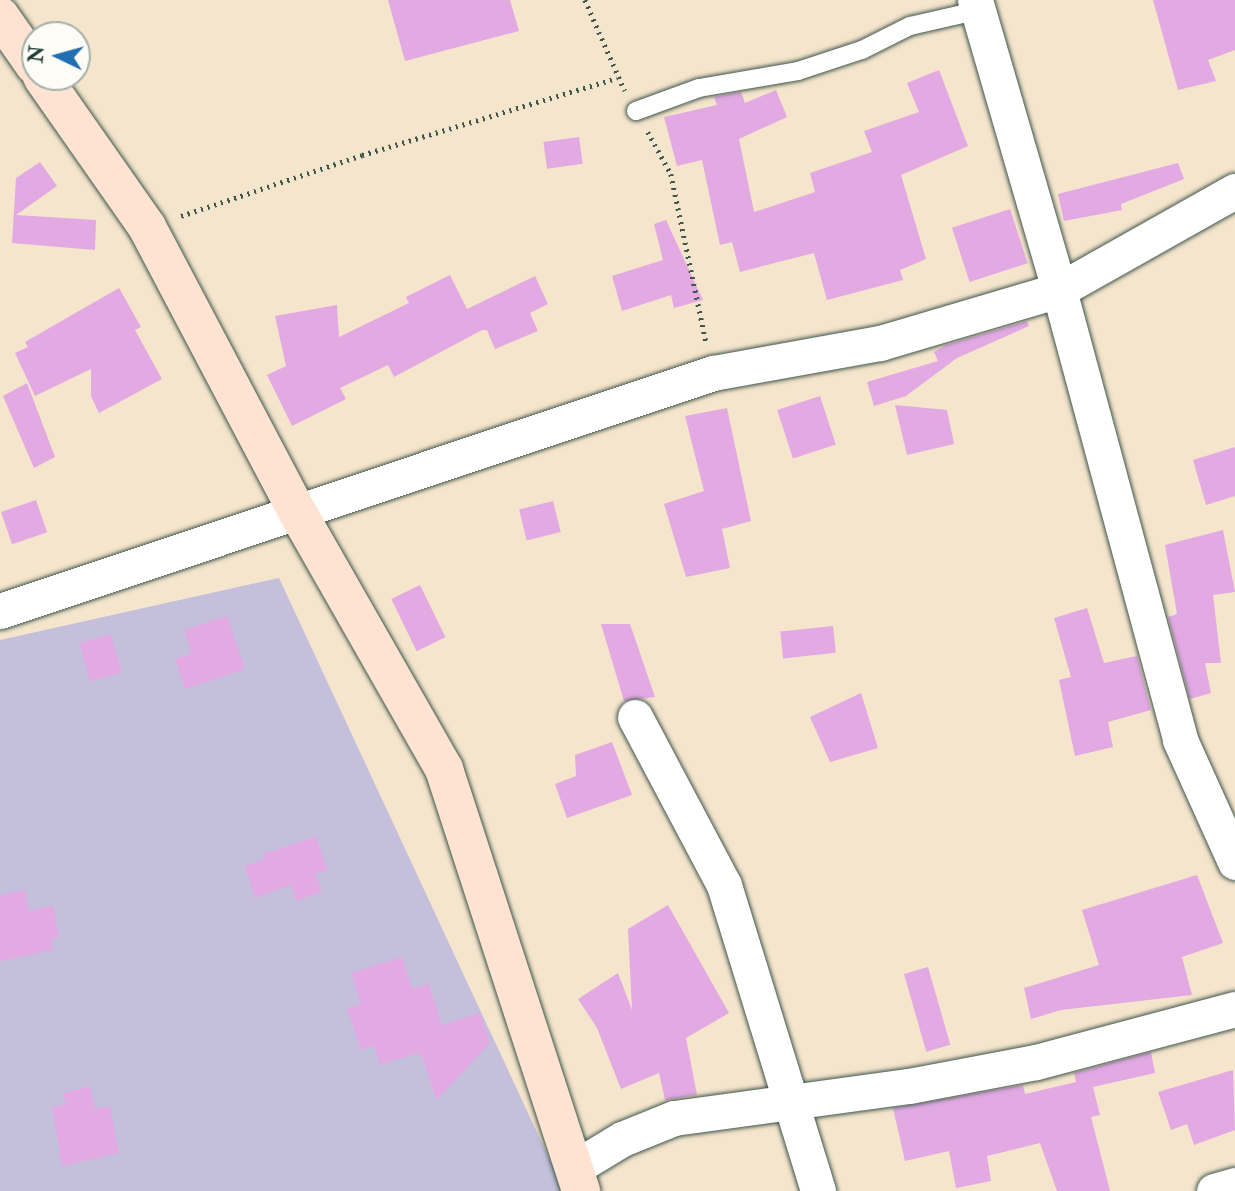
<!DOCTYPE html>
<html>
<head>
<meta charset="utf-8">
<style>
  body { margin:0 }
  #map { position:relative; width:1235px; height:1191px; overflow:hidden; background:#f5e5cd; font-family:"IM FELL Double Pica",serif }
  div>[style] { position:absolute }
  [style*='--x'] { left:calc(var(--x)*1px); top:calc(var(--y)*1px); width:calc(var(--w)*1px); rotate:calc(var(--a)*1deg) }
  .industrial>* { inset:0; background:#c4c0db }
  .building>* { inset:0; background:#e2a9e3; transform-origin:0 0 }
  .path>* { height:4.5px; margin-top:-2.25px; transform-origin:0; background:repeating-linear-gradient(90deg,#3f564b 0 2px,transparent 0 7px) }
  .roads { filter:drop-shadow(0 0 2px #3f564b) drop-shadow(0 0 2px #3f564b) }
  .lane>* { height:18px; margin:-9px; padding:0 9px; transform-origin:9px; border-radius:9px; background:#fff }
  .street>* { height:35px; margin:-17.5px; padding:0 17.5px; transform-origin:17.5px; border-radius:17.5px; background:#fff }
  .secondary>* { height:38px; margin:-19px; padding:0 19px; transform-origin:19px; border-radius:19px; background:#fee3d2 }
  span { translate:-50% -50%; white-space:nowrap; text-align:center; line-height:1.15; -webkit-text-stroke:5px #fdfcf7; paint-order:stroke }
  .north { position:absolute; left:21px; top:21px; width:70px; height:70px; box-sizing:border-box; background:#fdfcf7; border:2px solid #a4b0a9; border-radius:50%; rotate:275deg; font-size:19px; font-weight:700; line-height:28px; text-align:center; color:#1f3d34 }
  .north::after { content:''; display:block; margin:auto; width:24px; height:32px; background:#1f6fb2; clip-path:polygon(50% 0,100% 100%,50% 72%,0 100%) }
</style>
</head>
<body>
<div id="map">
  <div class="industrial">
    <i style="clip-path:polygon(279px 578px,555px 1171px,561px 1191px,0 1191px,0 640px)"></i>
  </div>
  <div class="building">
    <i style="clip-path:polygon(388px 0,510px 0,519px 31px,405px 61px)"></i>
    <i style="clip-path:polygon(1153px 0,1235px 0,1235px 50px,1208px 60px,1216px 81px,1178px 90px)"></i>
    <i style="clip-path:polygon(939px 70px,968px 146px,901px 175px,926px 259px,900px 270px,903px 280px,827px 300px,814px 253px,740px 272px,732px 242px,720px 245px,702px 160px,677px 166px,664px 117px,717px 105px,714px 97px,741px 92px,745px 103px,776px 90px,787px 117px,739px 139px,754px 212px,815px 192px,810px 173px,872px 152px,864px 131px,919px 112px,907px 83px)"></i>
    <i style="left:579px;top:137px;width:27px;height:36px;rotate:82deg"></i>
    <i style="clip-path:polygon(40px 162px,57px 186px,16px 215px,96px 220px,95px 250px,12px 243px,16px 178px)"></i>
    <i style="clip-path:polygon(1178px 163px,1184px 179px,1121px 204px,1122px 210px,1064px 221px,1058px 194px)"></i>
    <i style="left:1010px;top:209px;width:57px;height:61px;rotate:72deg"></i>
    <i style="clip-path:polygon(666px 220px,703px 300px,674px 308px,671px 295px,622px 311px,612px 276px,663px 260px,654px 224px)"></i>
    <i style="clip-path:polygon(450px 275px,467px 309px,535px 276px,548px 304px,530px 313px,538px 331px,495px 349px,487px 330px,482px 330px,394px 377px,388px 365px,340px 388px,346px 399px,292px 426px,267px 375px,286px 366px,275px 316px,337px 305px,339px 337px,409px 303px,406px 297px)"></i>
    <i style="clip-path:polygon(119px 288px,141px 327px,135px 330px,162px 379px,99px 413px,91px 396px,91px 369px,35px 396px,15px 353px,28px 347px,25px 342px)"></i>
    <i style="clip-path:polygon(1027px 321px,1029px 326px,957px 358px,906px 396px,874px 406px,867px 382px,938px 361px,934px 352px,946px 345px)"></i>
    <i style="clip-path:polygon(27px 383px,55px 457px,34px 468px,3px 396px)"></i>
    <i style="left:820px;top:396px;width:51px;height:45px;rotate:72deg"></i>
    <i style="clip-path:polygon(895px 405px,947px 410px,954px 444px,907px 455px)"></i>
    <i style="clip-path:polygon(727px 408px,751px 521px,722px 529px,730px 568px,686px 577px,664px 504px,704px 491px,685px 416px)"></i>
    <i style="clip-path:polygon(1235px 447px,1235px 496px,1206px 505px,1193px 460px)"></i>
    <i style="left:36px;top:500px;width:34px;height:37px;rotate:71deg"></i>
    <i style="left:553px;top:501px;width:32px;height:35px;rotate:76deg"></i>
    <i style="clip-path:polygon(1223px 530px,1235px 592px,1213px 595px,1221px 663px,1205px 663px,1211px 693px,1190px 699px,1168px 617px,1177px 614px,1165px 545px)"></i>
    <i style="left:420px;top:585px;width:58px;height:32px;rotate:64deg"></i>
    <i style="clip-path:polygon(1087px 608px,1104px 663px,1137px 656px,1151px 710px,1108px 722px,1113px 747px,1075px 756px,1059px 680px,1071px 677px,1054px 618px)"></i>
    <i style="clip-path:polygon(227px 616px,245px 669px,185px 689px,175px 659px,192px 653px,184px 630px)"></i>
    <i style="clip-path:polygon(601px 624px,630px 624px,655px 697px,624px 701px)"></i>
    <i style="left:833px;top:626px;width:27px;height:53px;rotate:84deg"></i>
    <i style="left:111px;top:634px;width:40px;height:33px;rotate:74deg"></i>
    <i style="clip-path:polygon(861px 693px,878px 748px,830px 762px,810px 717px)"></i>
    <i style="clip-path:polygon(612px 742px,632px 795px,567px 818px,555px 784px,576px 776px,575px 755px)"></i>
    <i style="clip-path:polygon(316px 837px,328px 872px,315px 872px,322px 892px,296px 901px,291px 885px,255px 898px,245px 866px,265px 859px,263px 854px)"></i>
    <i style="clip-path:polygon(1197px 875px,1223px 943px,1182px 957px,1192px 995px,1061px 1010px,1031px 1019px,1024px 988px,1099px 965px,1082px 910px)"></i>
    <i style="clip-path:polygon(25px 890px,29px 911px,53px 906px,59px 937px,51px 939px,53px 950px,0 961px,0 895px)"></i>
    <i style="clip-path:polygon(668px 905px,729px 1013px,686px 1038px,697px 1095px,665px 1100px,659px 1073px,621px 1089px,597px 1028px,578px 999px,618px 973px,632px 1010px,628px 929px)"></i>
    <i style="clip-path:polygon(402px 957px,412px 989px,429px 984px,442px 1025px,480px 1013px,490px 1043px,436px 1100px,423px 1058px,417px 1053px,380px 1065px,374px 1045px,361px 1050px,347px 1008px,361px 1004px,351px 973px)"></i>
    <i style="left:928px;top:967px;width:81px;height:25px;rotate:74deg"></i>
    <i style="clip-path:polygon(1151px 1052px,1155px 1073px,1093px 1087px,1100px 1115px,1091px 1117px,1110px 1191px,1057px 1191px,1040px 1143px,987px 1156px,991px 1181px,956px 1188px,949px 1151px,905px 1161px,893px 1108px,1023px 1085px,1025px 1094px,1076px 1082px,1074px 1073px)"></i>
    <i style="clip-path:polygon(1233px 1070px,1235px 1130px,1194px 1145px,1187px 1124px,1171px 1130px,1158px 1092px)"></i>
    <i style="clip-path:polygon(90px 1086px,95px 1109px,110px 1106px,119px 1153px,62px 1166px,52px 1107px,66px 1104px,63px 1093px)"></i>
  </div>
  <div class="path">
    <i style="--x:585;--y:0;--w:99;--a:66.3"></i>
    <i style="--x:648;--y:132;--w:48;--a:61.3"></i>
    <i style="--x:671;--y:174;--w:172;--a:78.2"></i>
    <i style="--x:181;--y:216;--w:191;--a:-18.6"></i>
    <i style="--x:362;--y:155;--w:266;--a:-16.8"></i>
  </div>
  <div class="roads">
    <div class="lane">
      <i style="--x:636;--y:111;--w:67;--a:-20.1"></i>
      <i style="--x:699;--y:88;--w:100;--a:-9.7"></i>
      <i style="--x:798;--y:71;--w:67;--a:-18.2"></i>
      <i style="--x:862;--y:50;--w:54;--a:-26.6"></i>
      <i style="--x:910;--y:26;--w:72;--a:-12.9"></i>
    </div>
    <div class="street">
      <i style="--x:975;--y:0;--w:302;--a:73.8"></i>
      <i style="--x:1059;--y:290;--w:466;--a:74.9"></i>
      <i style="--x:1180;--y:740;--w:134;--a:65.7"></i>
      <i style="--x:0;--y:611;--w:752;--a:-18.46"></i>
      <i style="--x:713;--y:373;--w:170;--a:-10.2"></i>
      <i style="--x:880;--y:343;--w:187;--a:-16.5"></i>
      <i style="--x:1059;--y:290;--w:202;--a:-29.4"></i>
      <i style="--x:635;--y:717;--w:190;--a:62.1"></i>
      <i style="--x:724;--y:885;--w:320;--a:72.9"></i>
      <i style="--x:574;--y:1168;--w:56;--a:-31.1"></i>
      <i style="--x:622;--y:1139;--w:56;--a:-22"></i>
      <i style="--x:674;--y:1118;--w:237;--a:-7.8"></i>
      <i style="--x:909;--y:1086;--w:129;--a:-10.7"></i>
      <i style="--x:1036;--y:1062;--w:206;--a:-14.9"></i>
      <i style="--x:1214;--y:1191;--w:22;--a:-16"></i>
    </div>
    <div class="secondary">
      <i style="--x:0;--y:16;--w:61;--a:55"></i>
      <i style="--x:42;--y:77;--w:183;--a:55"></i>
      <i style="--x:147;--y:227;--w:323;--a:62.2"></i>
      <i style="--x:298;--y:513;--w:295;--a:60.3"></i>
      <i style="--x:444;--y:769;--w:444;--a:72"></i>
    </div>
  </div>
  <div class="north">N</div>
</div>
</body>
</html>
